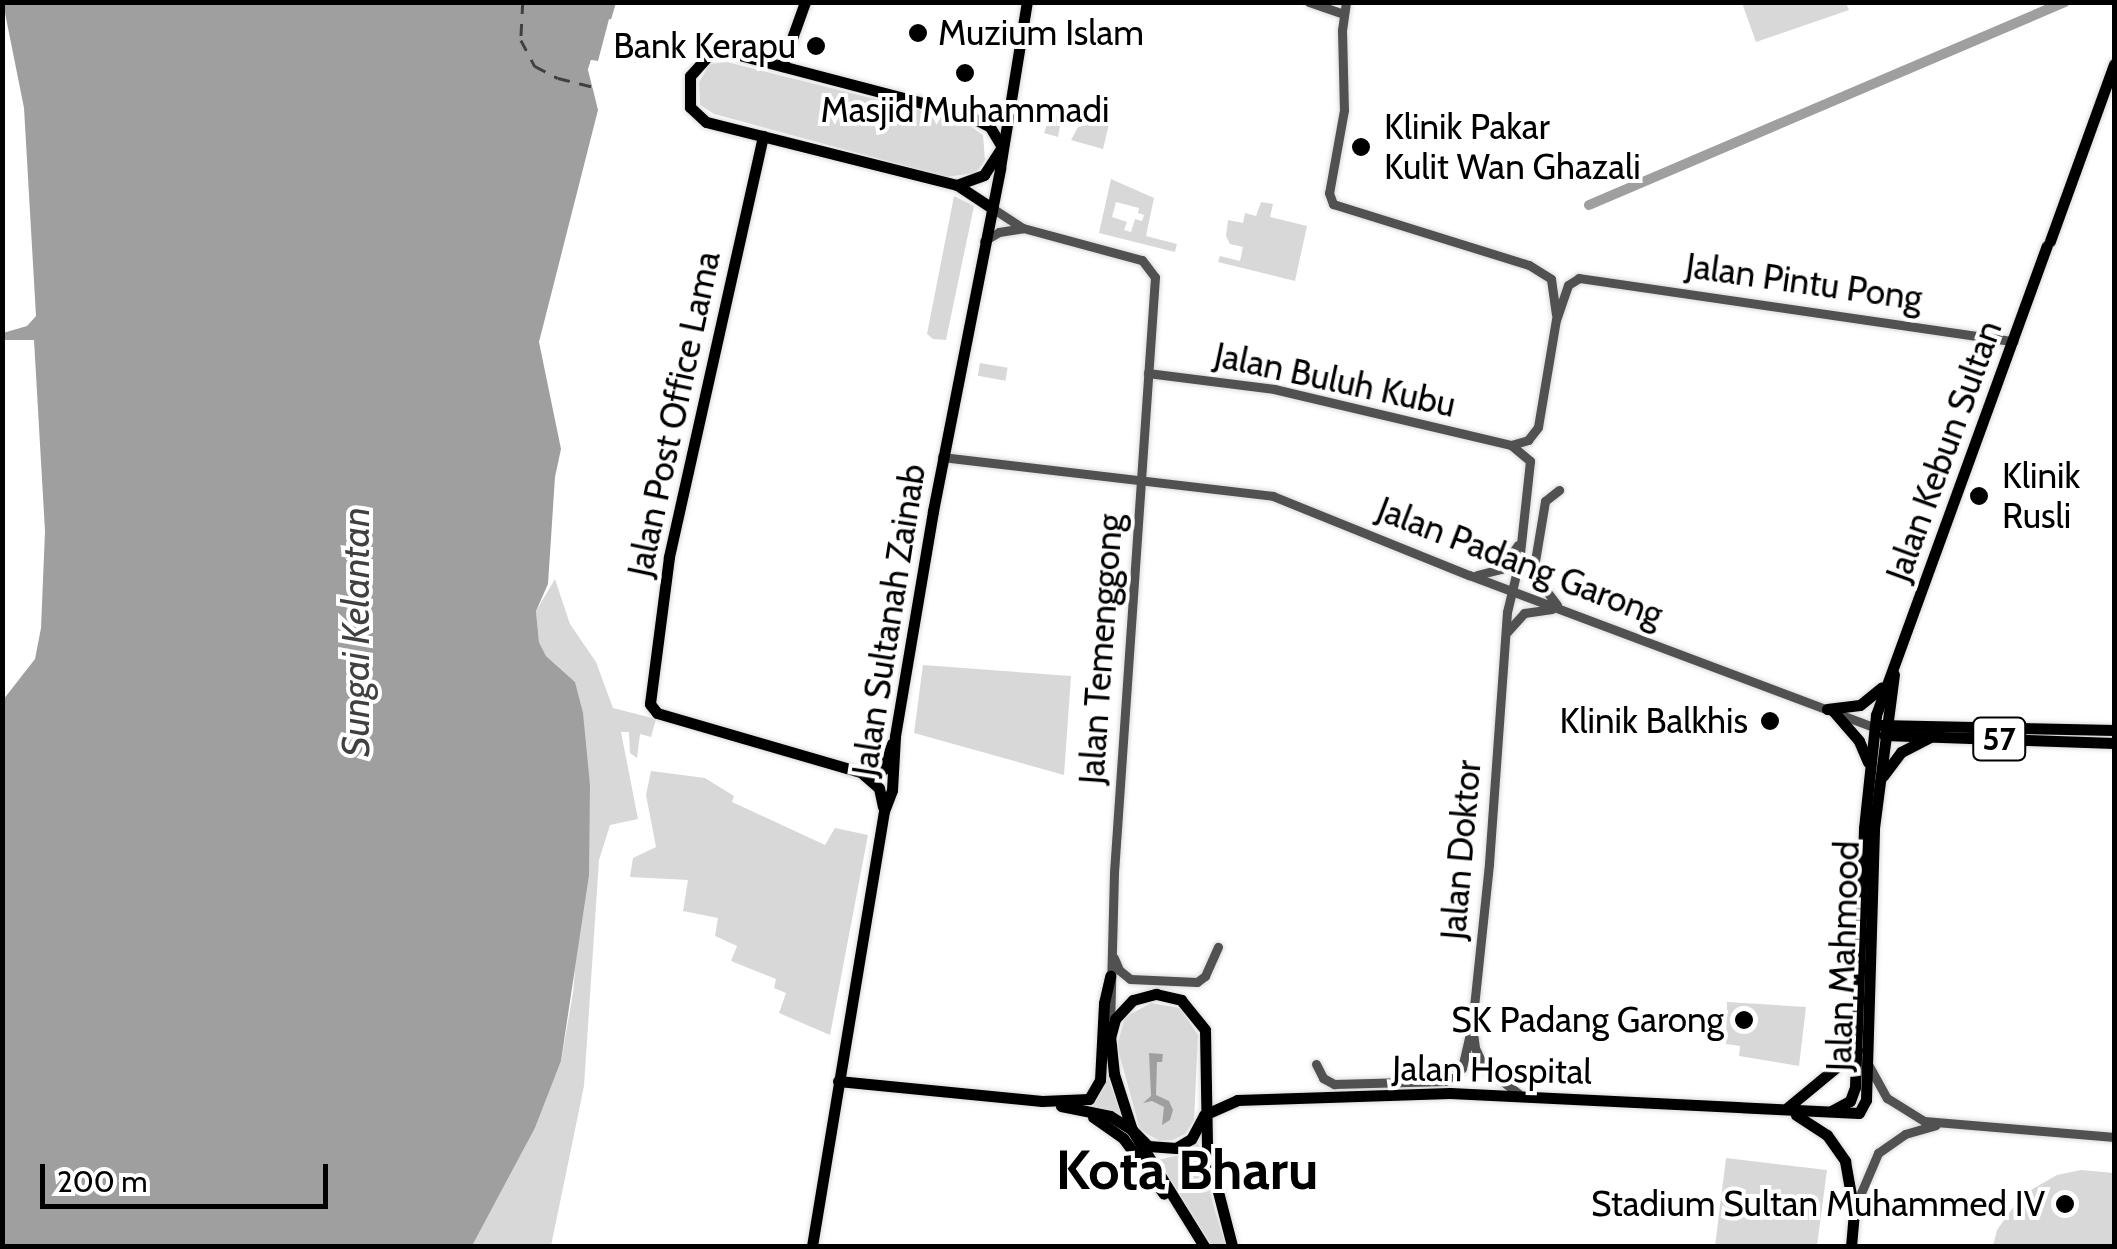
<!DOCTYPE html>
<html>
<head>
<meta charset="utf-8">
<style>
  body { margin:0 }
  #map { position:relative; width:2117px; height:1249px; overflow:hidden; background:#fff; font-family:Cabin,sans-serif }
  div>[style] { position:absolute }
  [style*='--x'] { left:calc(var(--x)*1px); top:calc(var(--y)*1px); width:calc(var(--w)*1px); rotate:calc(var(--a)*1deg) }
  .green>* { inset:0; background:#d8d8d8; transform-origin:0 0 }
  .water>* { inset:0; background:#9f9f9f }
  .pier>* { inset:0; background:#fff }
  .canal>* { height:10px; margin:-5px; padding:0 5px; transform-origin:5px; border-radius:5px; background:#9f9f9f }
  .ferry>* { height:2.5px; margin-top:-1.25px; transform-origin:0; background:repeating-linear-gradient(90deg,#404040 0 12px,transparent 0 22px) }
  .roads { filter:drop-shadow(0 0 2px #dbdbdb) drop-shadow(0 0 2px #dbdbdb) }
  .minor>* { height:9px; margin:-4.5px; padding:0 4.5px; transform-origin:4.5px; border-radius:4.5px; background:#515151 }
  .major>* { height:11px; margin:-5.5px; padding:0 5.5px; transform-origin:5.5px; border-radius:5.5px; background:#000 }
  .dots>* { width:28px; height:28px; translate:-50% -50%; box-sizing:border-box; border:5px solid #fff; border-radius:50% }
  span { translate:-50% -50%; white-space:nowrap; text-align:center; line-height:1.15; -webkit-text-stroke:8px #fff; paint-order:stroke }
  .shield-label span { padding:2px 8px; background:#fff; border:2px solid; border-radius:8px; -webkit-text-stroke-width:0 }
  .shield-label { font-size:32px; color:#000; font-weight:700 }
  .poi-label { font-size:35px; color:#000 }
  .left { translate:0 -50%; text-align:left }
  .right { translate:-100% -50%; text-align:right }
  .street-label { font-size:35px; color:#000 }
  .water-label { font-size:38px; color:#404040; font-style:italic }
  .town-label { font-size:55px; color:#000; font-weight:700 }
  .frame { position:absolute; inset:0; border:5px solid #000; pointer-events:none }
  .scale { position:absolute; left:40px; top:1164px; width:288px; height:45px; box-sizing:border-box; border:5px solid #000; border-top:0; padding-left:12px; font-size:30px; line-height:35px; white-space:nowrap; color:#000; -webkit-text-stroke:8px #fff; paint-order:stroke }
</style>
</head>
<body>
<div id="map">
  <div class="green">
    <i style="clip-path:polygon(1742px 3px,1846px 3px,1849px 10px,1756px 42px)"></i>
    <i style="clip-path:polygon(727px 62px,963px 121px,983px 135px,985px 160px,976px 173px,946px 177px,714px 114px,700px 105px,699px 82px,710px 64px)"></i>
    <i style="clip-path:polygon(1055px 101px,1064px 104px,1058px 137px,1044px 133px)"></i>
    <i style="clip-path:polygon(1099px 122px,1109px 124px,1103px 149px,1071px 140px,1078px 127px)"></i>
    <i style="clip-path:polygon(evenodd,1111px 179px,1154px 198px,1146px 236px,1177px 244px,1175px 252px,1099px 233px,1111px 179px,1116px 202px,1139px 208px,1138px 213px,1144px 215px,1142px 221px,1135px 219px,1131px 232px,1124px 230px,1127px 222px,1112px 217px,1116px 202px)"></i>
    <i style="clip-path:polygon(954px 196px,974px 206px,946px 340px,933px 339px,927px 334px)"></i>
    <i style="clip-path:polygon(1261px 202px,1273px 204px,1270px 217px,1307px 226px,1295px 281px,1218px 262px,1220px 256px,1240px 261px,1243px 247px,1230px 244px,1226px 236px,1228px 220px,1243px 223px,1245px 213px,1256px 216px)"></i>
    <i style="left:980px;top:363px;width:28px;height:13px;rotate:10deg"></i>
    <i style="clip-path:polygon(555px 579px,570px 624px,596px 662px,613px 708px,656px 719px,651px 737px,640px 734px,637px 758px,630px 753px,629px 732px,621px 732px,638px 819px,610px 825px,599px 860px,584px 1086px,551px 1246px,472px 1246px,535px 1128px,561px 1061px,573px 993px,590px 785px,575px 682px,546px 656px,539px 642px,536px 611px)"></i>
    <i style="clip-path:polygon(923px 665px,1071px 676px,1064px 775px,914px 733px)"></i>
    <i style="clip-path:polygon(651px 771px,705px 778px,734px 796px,732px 802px,825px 845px,835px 828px,868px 835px,830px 1035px,779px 1013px,786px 993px,774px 988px,776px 979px,731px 961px,737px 946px,715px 936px,718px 918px,683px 911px,688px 880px,630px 877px,633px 858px,656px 847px,646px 795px)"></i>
    <i style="clip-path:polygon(1727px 1002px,1806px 1007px,1799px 1066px,1739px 1056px,1740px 1046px,1726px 1044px)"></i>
    <i style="clip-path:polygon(1151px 1003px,1180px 1008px,1198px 1035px,1194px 1121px,1185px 1134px,1173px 1140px,1160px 1141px,1140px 1130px,1117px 1046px,1125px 1017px)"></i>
    <i style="clip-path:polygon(1106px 1062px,1110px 1083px,1122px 1117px,1087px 1107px,1099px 1096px)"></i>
    <i style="clip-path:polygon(1198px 1142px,1215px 1211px,1226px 1246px,1212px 1246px,1158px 1160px,1183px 1154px)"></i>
    <i style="clip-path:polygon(1726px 1158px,1827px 1170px,1817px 1246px,1715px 1246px)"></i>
    <i style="clip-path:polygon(2081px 1170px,2114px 1173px,2114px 1246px,1993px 1246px,1997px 1230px,2022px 1195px,2057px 1175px)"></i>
  </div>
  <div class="water">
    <i style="clip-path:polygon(3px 3px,616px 3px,598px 62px,591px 60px,588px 69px,598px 110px,539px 342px,561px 449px,555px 477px,548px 584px,536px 611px,539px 642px,546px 656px,575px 682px,583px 713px,590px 785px,589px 875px,561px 1061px,535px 1128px,472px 1246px,3px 1246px,3px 700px,35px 659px,41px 628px,45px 531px,34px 340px,3px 340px,3px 333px,27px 326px,36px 316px,24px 108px)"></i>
    <i style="clip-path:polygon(1149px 1053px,1163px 1054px,1162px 1062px,1157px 1062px,1156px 1095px,1169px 1101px,1173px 1110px,1170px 1120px,1162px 1125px,1164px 1107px,1152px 1101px,1143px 1103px,1151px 1096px)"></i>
  </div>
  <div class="pier">
    <i style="clip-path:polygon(609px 19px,614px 20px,603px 63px,593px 69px,599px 91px,593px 89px,588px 70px,591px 60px,598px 61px)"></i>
  </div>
  <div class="canal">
    <i style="--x:1589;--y:205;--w:517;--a:-23.1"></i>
  </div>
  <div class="ferry">
    <i style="--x:523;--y:2;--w:38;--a:93"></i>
    <i style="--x:521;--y:40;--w:30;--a:62"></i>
    <i style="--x:535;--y:66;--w:26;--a:28"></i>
    <i style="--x:558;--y:78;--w:37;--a:14"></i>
  </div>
  <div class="roads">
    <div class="minor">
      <i style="--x:1309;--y:2;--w:36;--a:19"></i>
      <i style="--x:1346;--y:2;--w:28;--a:98"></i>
      <i style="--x:1342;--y:30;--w:80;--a:88.6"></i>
      <i style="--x:1344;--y:110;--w:84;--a:100.2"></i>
      <i style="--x:1329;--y:193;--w:12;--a:70"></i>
      <i style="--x:1333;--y:204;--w:205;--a:17.3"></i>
      <i style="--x:1529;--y:265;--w:26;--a:32"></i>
      <i style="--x:1551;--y:279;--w:36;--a:82"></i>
      <i style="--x:992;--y:208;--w:37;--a:33"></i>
      <i style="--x:1023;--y:228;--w:123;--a:15.1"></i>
      <i style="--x:1142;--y:260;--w:21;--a:53"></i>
      <i style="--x:1155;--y:277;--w:597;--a:93.94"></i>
      <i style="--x:1114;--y:873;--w:153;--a:91.5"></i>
      <i style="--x:984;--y:241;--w:17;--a:-31"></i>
      <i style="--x:999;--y:232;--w:24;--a:-9"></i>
      <i style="--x:1148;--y:373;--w:127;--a:7.2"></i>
      <i style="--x:1274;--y:389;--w:244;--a:13.3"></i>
      <i style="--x:1511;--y:445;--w:25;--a:40"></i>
      <i style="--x:1530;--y:461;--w:102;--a:96.2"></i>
      <i style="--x:1519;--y:562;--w:51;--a:103.5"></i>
      <i style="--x:1507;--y:612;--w:253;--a:94.1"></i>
      <i style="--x:1489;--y:864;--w:163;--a:96"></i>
      <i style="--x:1472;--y:1026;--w:22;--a:82"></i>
      <i style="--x:1475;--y:1048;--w:21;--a:65"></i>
      <i style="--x:1484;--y:1067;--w:44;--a:37.6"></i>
      <i style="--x:1511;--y:445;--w:18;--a:-16"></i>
      <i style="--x:1528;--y:440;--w:16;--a:-52"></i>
      <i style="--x:1538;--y:427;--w:109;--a:-80.5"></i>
      <i style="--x:1556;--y:320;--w:37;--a:-71"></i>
      <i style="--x:1568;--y:285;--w:13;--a:-32"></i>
      <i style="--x:1579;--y:278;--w:439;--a:8.3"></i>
      <i style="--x:942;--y:457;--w:333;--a:6.7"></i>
      <i style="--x:1273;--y:496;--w:211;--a:22"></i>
      <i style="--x:1469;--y:575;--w:433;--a:20.6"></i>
      <i style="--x:1477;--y:575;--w:25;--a:-14"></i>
      <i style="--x:1501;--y:569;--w:29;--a:-55"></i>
      <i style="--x:1557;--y:605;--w:40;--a:-127"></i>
      <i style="--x:1533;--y:573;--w:73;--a:-80.5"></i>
      <i style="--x:1545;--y:501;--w:18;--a:-38"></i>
      <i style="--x:1507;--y:632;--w:25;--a:-48"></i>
      <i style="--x:1524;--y:613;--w:28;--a:-8"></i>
      <i style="--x:1114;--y:958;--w:13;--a:67"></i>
      <i style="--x:1119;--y:970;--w:14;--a:39"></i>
      <i style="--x:1130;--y:979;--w:67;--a:2.6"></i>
      <i style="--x:1197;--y:982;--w:10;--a:-37"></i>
      <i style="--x:1205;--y:976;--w:32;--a:-66"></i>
      <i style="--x:1316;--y:1064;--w:16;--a:63"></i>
      <i style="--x:1323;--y:1078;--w:13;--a:29"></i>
      <i style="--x:1334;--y:1084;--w:111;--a:-1.5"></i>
      <i style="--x:1445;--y:1081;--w:21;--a:-37"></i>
      <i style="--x:1462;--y:1068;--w:35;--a:-77"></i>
      <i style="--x:1869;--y:1066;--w:37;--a:61"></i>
      <i style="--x:1887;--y:1098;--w:44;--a:31.9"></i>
      <i style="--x:1924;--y:1121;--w:191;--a:4.8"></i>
      <i style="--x:1855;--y:1207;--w:59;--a:-66.9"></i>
      <i style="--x:1878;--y:1153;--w:33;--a:-35"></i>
      <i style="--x:1905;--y:1134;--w:32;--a:-16"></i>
    </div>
    <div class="major">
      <i style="--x:728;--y:52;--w:245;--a:14.7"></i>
      <i style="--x:965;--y:114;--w:28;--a:27"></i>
      <i style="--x:990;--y:127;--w:23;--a:59"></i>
      <i style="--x:1002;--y:147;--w:33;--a:123"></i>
      <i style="--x:984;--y:175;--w:29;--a:160"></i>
      <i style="--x:957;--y:185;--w:259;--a:-165.9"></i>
      <i style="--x:706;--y:122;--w:22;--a:-137"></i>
      <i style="--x:690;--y:107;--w:31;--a:-90"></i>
      <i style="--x:690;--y:76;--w:28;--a:-48"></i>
      <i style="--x:709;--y:55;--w:19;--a:-9"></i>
      <i style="--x:782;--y:66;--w:68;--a:-70.2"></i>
      <i style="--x:763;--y:136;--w:431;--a:102.6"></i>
      <i style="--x:669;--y:557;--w:148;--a:97.4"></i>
      <i style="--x:650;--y:704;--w:11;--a:52"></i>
      <i style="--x:657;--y:713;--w:215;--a:16.2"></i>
      <i style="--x:863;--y:773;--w:20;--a:-9"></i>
      <i style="--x:883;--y:770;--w:28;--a:-71"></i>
      <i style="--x:957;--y:185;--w:42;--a:33.3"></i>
      <i style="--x:2050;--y:241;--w:188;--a:-70.1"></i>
      <i style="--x:1827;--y:709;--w:33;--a:-7"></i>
      <i style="--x:1860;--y:705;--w:28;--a:-39"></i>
      <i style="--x:1834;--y:712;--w:38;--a:49"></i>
      <i style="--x:1859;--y:741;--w:23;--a:67"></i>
      <i style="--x:1879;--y:725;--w:235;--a:1.2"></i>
      <i style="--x:1884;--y:735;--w:230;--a:2"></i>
      <i style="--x:863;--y:774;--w:21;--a:41"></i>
      <i style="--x:879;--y:788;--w:19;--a:78"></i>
      <i style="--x:1883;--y:776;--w:30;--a:-53"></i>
      <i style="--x:1901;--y:752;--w:31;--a:-27"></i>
      <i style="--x:838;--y:1081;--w:205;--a:5.6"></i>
      <i style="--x:1042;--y:1101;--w:47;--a:-2.4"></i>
      <i style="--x:1089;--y:1099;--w:22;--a:-60"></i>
      <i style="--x:1100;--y:1080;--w:77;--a:-87"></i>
      <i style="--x:1104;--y:1003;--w:28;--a:-77"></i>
      <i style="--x:1061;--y:1106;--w:50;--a:11.5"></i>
      <i style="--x:1110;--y:1116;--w:26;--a:32"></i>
      <i style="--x:1132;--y:1130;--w:137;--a:58.2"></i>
      <i style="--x:1787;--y:1108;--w:91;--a:-39.6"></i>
      <i style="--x:1831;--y:1111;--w:21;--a:-28"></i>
      <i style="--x:1850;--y:1101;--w:15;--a:-70"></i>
      <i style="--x:1855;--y:1087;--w:259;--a:-88"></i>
      <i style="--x:1864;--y:828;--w:114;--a:-83.9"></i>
      <i style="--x:1876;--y:715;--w:499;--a:-70"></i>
      <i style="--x:1204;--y:1115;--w:36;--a:-24"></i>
      <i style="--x:1237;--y:1100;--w:213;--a:-1.9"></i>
      <i style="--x:1450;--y:1093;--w:409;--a:2.8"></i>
      <i style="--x:1859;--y:1113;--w:15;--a:-62"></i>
      <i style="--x:1866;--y:1100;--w:272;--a:-88.3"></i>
      <i style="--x:1874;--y:828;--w:155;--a:-82.6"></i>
      <i style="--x:1204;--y:1115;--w:27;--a:118"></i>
      <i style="--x:1191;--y:1139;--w:17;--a:149"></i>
      <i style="--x:1176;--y:1148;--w:28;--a:-176"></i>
      <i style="--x:1148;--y:1146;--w:23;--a:-135"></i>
      <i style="--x:1132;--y:1130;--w:59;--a:-107.8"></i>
      <i style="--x:1114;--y:1074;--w:36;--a:-96"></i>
      <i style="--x:1110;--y:1038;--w:20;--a:-75"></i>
      <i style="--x:1115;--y:1019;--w:26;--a:-47"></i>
      <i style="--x:1133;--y:1000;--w:24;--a:-15"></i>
      <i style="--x:1156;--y:994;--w:26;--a:13"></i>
      <i style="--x:1181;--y:1000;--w:38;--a:51"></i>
      <i style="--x:1205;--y:1030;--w:119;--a:89"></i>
      <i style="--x:1207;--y:1149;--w:100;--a:75.5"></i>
      <i style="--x:1796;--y:1115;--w:37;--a:33"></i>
      <i style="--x:1827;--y:1135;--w:32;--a:55"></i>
      <i style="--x:1845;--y:1161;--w:52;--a:80"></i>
      <i style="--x:1854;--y:1212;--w:34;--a:95"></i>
      <i style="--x:1093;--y:1117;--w:37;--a:35"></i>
      <i style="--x:1123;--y:1138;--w:69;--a:53.8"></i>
      <i style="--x:812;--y:1246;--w:441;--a:-80.6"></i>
      <i style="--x:884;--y:811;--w:22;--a:-69"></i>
      <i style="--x:892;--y:790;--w:54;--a:-86.8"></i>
      <i style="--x:895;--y:736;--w:228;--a:-80.4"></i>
      <i style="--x:933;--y:511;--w:349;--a:-78.9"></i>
      <i style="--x:1000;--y:168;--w:168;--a:-80.8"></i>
    </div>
  </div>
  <div class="dots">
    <i style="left:918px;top:33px;background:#000"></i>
    <i style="left:816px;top:46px;background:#000"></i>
    <i style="left:965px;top:73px;background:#000"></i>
    <i style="left:1361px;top:147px;background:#000"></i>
    <i style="left:1979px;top:496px;background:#000"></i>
    <i style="left:1770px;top:721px;background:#000"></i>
    <i style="left:1744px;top:1020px;background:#000"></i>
    <i style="left:2065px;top:1204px;background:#000"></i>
  </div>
  <div class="shield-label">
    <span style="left:1999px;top:739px">57</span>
  </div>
  <div class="poi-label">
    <span class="left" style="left:938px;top:33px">Muzium Islam</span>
    <span class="right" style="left:796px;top:46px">Bank Kerapu</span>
    <span style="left:965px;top:110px">Masjid Muhammadi</span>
    <span class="left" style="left:1384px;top:147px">Klinik Pakar<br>Kulit Wan Ghazali</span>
    <span class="left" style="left:2002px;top:496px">Klinik<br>Rusli</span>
    <span class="right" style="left:1748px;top:721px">Klinik Balkhis</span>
    <span class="right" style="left:1724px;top:1020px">SK Padang Garong</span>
    <span class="right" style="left:2045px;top:1204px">Stadium Sultan Muhammed IV</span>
  </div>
  <div class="street-label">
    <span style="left:1804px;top:282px;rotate:8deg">Jalan Pintu Pong</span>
    <span style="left:1335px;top:380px;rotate:12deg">Jalan Buluh Kubu</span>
    <span style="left:674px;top:414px;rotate:-78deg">Jalan Post Office Lama</span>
    <span style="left:1944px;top:451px;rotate:-70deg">Jalan Kebun Sultan</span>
    <span style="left:1520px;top:562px;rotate:21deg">Jalan Padang Garong</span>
    <span style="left:889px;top:620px;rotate:-81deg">Jalan Sultanah Zainab</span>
    <span style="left:1101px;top:649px;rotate:-86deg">Jalan Temenggong</span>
    <span style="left:1461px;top:850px;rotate:-85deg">Jalan Doktor</span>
    <span style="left:1843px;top:956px;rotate:-88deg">Jalan Mahmood</span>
    <span style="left:1492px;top:1070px;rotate:1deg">Jalan Hospital</span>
  </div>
  <div class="water-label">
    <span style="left:356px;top:632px;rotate:-90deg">Sungai Kelantan</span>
  </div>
  <div class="town-label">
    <span style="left:1187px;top:1170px">Kota Bharu</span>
  </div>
  <div class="frame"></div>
  <div class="scale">200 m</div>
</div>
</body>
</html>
